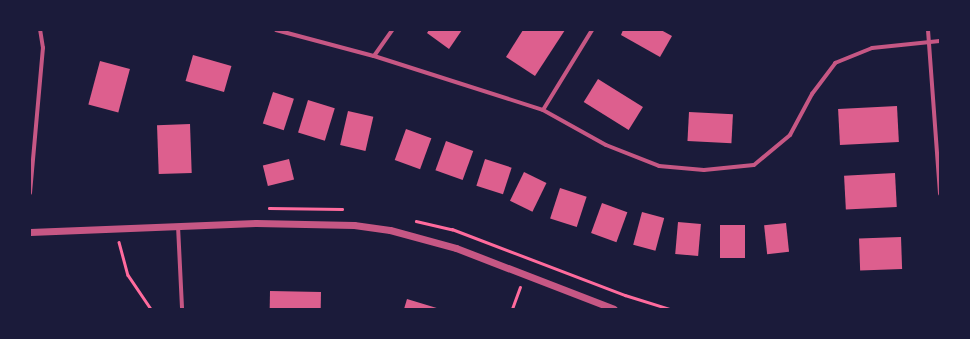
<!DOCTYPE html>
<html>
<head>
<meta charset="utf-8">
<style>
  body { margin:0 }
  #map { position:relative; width:970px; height:339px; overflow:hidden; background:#1b1b3a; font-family:Barlow,sans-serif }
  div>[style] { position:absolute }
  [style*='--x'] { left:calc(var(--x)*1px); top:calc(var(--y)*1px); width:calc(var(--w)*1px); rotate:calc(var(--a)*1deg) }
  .building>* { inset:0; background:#dd5f8e; transform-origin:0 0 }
  .path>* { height:2.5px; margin:-1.25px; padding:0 1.25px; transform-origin:1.25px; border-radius:1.25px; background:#ff6b9d }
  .minor>* { height:4px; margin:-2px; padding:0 2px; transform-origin:2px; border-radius:2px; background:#c65784 }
  .tertiary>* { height:7px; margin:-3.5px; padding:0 3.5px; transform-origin:3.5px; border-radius:3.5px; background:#c65784 }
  span { translate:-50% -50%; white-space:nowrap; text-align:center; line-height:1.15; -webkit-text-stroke:3.5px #1b1b3a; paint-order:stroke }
  .frame { position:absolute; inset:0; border:31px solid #1b1b3a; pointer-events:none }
</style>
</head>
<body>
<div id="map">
  <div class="building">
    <i style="clip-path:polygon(429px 30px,462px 30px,449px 49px,427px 33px)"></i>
    <i style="clip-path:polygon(523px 30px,565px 30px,535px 76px,506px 57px)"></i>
    <i style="clip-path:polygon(623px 30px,661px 30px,672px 36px,660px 57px,621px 35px)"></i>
    <i style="left:193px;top:55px;width:40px;height:27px;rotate:16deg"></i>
    <i style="left:100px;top:61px;width:31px;height:45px;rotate:15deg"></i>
    <i style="left:598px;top:79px;width:53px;height:27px;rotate:32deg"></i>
    <i style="left:273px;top:92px;width:22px;height:33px;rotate:18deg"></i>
    <i style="left:308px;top:100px;width:28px;height:34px;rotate:17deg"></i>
    <i style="left:897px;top:106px;width:36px;height:59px;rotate:87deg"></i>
    <i style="left:348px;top:111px;width:26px;height:35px;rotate:13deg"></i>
    <i style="left:689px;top:112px;width:44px;height:29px;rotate:3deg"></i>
    <i style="left:190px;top:124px;width:49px;height:33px;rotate:88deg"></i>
    <i style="left:406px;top:129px;width:27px;height:33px;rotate:20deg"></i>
    <i style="left:446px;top:141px;width:29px;height:31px;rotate:20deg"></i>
    <i style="left:289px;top:159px;width:21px;height:27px;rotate:76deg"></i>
    <i style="left:485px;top:159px;width:28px;height:28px;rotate:18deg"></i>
    <i style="left:524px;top:172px;width:25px;height:32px;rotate:26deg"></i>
    <i style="left:895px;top:173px;width:34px;height:51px;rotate:87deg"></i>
    <i style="left:560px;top:188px;width:28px;height:32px;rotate:18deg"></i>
    <i style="left:602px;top:203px;width:27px;height:32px;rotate:20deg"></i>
    <i style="left:642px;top:212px;width:23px;height:34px;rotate:15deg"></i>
    <i style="left:678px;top:222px;width:23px;height:32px;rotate:5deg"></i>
    <i style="left:786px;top:223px;width:29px;height:22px;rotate:84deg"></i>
    <i style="left:720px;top:225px;width:25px;height:33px"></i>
    <i style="left:901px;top:237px;width:32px;height:42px;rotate:88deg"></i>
    <i style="left:270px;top:291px;width:51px;height:18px;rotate:1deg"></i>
    <i style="clip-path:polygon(407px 299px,440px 309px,404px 309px)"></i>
  </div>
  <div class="path">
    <i style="--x:269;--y:208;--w:73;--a:0.8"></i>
    <i style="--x:416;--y:221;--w:37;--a:13"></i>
    <i style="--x:452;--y:229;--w:185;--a:20.9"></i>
    <i style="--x:625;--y:295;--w:47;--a:17.3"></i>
    <i style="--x:119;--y:242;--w:34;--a:75"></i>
    <i style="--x:128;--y:275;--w:41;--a:55.9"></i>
    <i style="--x:512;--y:309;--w:23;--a:-70"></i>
    <i style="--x:717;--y:309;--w:11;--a:0"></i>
  </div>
  <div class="minor">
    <i style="--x:276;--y:30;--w:101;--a:14.9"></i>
    <i style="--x:374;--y:56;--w:177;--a:17.7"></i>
    <i style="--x:543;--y:110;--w:72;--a:29.1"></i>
    <i style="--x:606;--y:145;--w:57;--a:21.6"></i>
    <i style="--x:659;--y:166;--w:45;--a:5.1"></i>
    <i style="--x:704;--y:170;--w:50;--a:-5.7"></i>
    <i style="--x:754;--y:165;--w:47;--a:-39.8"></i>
    <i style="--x:790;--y:135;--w:47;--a:-61.8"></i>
    <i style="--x:812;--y:94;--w:39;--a:-53"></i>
    <i style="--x:835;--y:63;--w:40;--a:-22"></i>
    <i style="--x:872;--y:48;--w:68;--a:-5.9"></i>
    <i style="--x:928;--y:30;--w:164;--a:85.8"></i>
    <i style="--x:374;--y:56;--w:32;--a:-55"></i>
    <i style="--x:543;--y:110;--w:94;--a:-58.5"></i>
    <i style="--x:30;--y:193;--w:146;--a:-84.9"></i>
    <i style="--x:43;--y:48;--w:18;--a:-99"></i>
    <i style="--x:178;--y:226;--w:83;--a:87.2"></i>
  </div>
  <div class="tertiary">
    <i style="--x:30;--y:232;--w:226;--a:-2.3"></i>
    <i style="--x:256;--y:223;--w:98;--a:1.2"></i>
    <i style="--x:354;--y:225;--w:36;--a:8"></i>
    <i style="--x:390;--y:230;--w:68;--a:15.3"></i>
    <i style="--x:456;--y:248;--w:169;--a:21.1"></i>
  </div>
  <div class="frame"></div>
</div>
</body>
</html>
